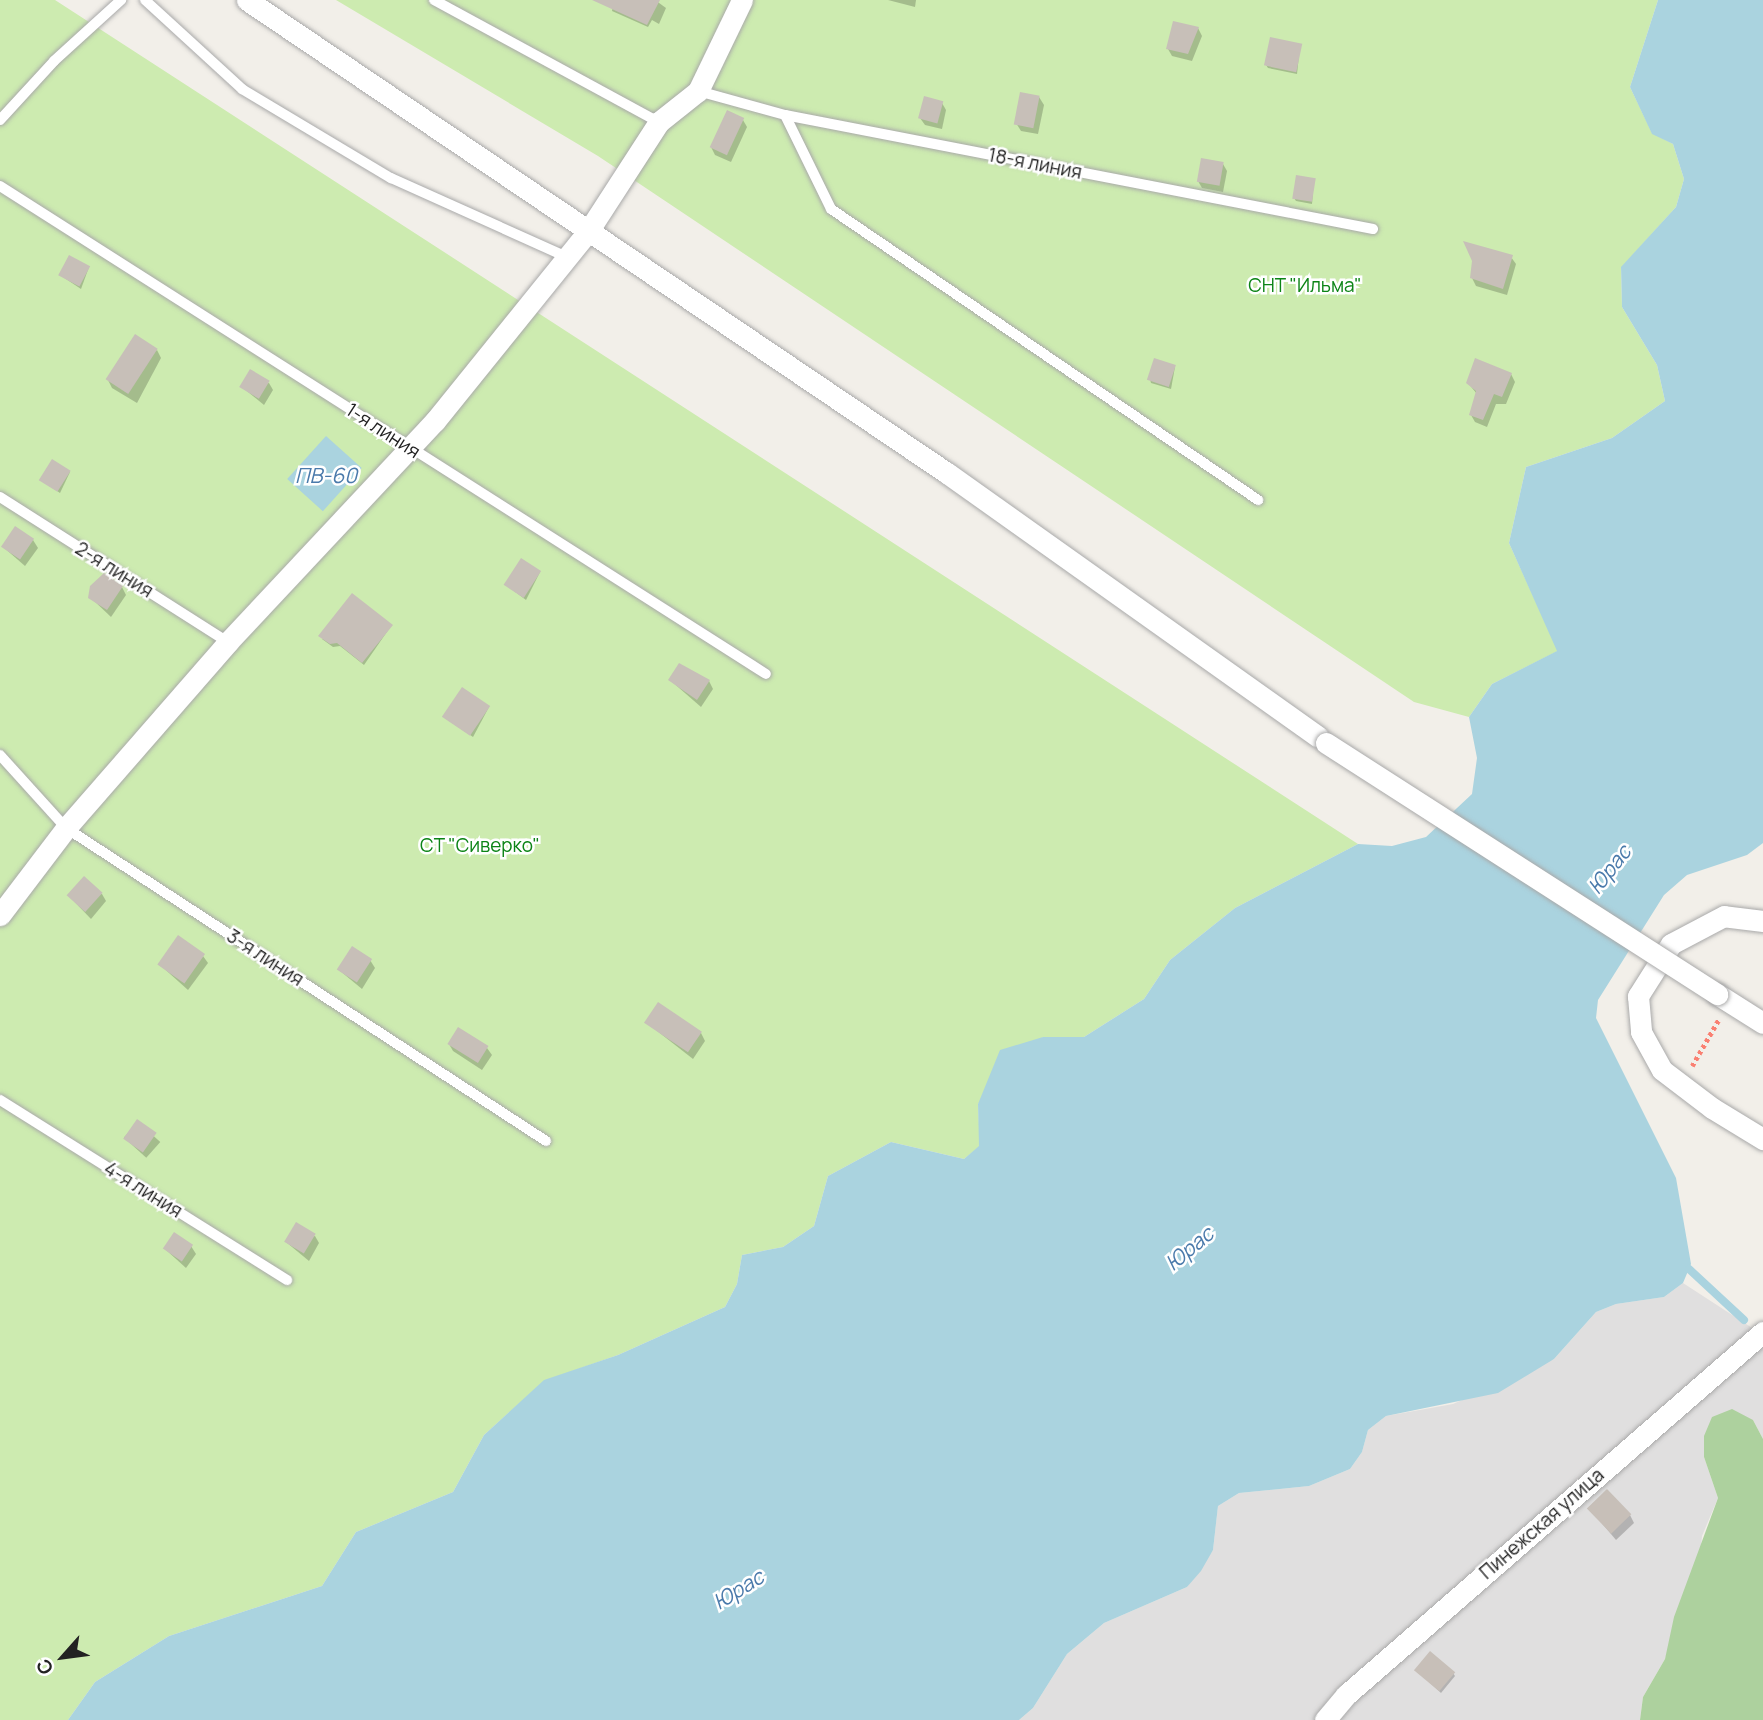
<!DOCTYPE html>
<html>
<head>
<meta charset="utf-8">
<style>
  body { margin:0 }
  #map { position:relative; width:1763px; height:1720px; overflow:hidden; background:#f2efe9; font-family:Manrope,sans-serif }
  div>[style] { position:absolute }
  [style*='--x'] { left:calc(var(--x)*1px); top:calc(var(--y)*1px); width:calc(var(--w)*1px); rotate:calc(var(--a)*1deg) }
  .residential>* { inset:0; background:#e0dfdf }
  .grass>* { inset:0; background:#cdebb0 }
  .forest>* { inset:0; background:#add19e }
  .water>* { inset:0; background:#aad3df; transform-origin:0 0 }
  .shadow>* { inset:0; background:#0003; transform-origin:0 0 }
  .stream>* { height:8px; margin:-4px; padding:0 4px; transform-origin:4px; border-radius:4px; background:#aad3df }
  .building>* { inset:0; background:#c7bfb8; transform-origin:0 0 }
  .path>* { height:4.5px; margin-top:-2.25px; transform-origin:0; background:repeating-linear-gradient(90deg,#fa8072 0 3.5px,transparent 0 7px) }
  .roads { filter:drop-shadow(0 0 2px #a9a9a9) drop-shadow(0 0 2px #a9a9a9) }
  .lane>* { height:10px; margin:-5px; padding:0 5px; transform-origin:5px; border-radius:5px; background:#fff }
  .street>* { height:21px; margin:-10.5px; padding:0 10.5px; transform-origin:10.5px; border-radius:10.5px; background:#fff }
  .bridges { filter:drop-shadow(0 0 2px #a9a9a9) drop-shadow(0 0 2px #a9a9a9) }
  .street-bridge>* { height:21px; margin:-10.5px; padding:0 10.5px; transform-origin:10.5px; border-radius:10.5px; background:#fff }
  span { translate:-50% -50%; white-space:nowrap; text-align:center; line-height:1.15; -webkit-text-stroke:5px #fff; paint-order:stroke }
  .street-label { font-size:19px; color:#222 }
  .park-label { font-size:19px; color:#0c8416 }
  .water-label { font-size:21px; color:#4a7aab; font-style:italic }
  .north { position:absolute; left:28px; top:1622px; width:70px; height:70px; -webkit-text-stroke:5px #fff; paint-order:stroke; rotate:242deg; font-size:19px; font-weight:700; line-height:28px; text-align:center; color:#222 }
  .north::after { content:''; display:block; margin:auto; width:24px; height:32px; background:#222; clip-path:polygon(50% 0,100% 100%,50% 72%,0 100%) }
</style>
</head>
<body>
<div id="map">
  <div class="residential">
    <i style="clip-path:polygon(1683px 1283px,1763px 1335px,1763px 1439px,1753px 1420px,1704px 1457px,1718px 1498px,1702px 1536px,1700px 1557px,1665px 1659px,1643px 1697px,1640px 1720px,1019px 1720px,1033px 1708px,1067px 1654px,1104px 1623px,1187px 1587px,1213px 1550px,1218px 1506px,1239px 1493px,1309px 1486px,1350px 1469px,1362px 1452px,1368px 1430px,1386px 1416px,1453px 1404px,1554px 1359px,1596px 1312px,1616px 1304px,1664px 1297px)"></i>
  </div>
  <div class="grass">
    <i style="clip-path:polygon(0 0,55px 0,1358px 844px,1235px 908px,1170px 960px,1144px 999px,1084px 1037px,1043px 1037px,978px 1104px,980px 1146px,964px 1159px,891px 1142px,828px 1176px,814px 1226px,783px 1247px,742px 1255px,737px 1284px,725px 1307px,618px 1355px,544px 1381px,484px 1435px,453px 1492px,356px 1532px,322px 1586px,169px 1636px,95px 1682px,68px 1720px,0 1720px)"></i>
    <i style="clip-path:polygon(336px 0,1658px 0,1630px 87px,1652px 133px,1673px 144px,1684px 179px,1676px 207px,1621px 268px,1622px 307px,1657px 365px,1665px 401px,1612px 438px,1526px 467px,1509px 543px,1558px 651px,1492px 684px,1469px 717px,1414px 702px,598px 156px)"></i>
  </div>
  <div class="forest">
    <i style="clip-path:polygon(1732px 1409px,1753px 1420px,1763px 1439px,1763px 1720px,1640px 1720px,1643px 1697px,1665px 1659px,1674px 1617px,1718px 1498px,1704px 1457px,1704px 1436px,1712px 1417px)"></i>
  </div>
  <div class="water">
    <i style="clip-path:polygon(1658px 0,1763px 0,1763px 843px,1747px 855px,1687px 875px,1664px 895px,1598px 1000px,1596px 1018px,1676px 1178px,1691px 1264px,1683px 1283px,1664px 1297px,1616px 1304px,1596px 1312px,1554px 1359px,1498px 1393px,1386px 1416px,1368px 1430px,1362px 1452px,1350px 1469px,1309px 1486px,1239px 1493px,1218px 1506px,1213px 1550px,1201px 1571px,1187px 1587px,1104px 1623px,1067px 1654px,1033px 1708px,1019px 1720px,68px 1720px,95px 1682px,169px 1636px,322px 1586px,356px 1532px,453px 1492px,484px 1435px,544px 1380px,618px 1355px,725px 1307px,737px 1284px,742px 1255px,783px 1247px,814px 1226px,828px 1176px,891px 1142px,964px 1159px,979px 1146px,978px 1104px,1000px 1050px,1043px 1037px,1084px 1037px,1144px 999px,1170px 960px,1235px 908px,1358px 844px,1392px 846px,1426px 837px,1472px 794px,1477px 758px,1469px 717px,1492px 684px,1557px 651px,1509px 543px,1526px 467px,1612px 438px,1665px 401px,1657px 365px,1622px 307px,1621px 267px,1676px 207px,1684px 179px,1673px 144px,1652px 134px,1630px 87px)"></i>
    <i style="left:326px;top:436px;width:48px;height:58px;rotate:42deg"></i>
  </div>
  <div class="shadow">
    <i style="clip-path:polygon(614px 0,655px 0,666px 8px,659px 24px,652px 20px,648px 27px,612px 11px)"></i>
    <i style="clip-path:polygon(888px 0,916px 0,915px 7px)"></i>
    <i style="clip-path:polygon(1198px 28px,1202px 36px,1192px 61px,1172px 56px,1168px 49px)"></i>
    <i style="clip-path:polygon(1300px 46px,1297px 74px,1268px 68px,1266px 65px)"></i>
    <i style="clip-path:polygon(1039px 97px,1044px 105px,1038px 134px,1021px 131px,1016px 123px)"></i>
    <i style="clip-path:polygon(942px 103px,946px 110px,942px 129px,925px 125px,920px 118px)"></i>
    <i style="clip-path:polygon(743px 120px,747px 127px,731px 162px,715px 155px,711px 147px)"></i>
    <i style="clip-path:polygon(1223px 164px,1227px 171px,1223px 192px,1202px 188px,1198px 181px)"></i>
    <i style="clip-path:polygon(1314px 180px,1312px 204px,1296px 201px,1294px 198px)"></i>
    <i style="clip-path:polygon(1511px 257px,1516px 264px,1507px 295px,1476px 286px,1472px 278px)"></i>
    <i style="clip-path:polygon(89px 267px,81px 289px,60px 275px)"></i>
    <i style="clip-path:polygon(157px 350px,161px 358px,137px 403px,112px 388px,108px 380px)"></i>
    <i style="clip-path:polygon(1175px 367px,1171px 389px,1151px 383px,1150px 379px)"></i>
    <i style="clip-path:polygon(1511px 374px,1515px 382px,1506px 404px,1496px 404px,1487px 427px,1475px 422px,1471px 415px,1477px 394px,1468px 383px)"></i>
    <i style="clip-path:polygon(269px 383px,273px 390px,264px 405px,242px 387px)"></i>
    <i style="clip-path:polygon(70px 472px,60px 493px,41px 480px)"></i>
    <i style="clip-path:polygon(33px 540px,38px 548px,25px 566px,2px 546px)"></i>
    <i style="clip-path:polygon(540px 572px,526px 600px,506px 585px)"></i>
    <i style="clip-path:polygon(122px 587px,126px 595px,111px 617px,90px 597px)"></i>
    <i style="clip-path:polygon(391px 626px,364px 665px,340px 646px,333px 647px,322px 639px)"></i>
    <i style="clip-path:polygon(670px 680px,709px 681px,713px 689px,701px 707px)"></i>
    <i style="clip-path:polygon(489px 707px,473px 737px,444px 717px)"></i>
    <i style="clip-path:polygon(102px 894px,106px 901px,91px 919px,69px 896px)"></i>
    <i style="clip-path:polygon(203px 956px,208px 963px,188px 990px,159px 964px)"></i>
    <i style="clip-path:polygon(370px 960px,375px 968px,362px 989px,339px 970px)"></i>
    <i style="clip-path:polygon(647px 1023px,701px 1033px,705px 1041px,693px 1059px)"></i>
    <i style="clip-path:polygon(458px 1029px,487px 1048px,492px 1055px,482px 1070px,453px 1051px,449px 1044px)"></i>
    <i style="left:138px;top:1122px;width:30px;height:21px;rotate:42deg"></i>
    <i style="clip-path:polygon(315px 1236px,319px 1243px,309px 1261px,286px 1242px)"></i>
    <i style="clip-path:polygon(191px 1246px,196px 1254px,186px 1268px,165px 1249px)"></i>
    <i style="clip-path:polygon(1589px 1508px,1630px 1515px,1634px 1523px,1616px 1540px)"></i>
    <i style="clip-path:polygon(1416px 1670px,1453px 1673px,1455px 1676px,1441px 1693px)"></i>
  </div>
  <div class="stream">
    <i style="--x:1689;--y:1269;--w:75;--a:42.8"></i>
  </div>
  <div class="building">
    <i style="clip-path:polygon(592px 0,660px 0,647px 25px)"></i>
    <i style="clip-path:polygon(1173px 21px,1199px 27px,1188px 54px,1166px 49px)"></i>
    <i style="left:1270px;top:37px;width:33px;height:29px;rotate:12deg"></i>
    <i style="left:1020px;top:92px;width:20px;height:33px;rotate:11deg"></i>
    <i style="left:924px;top:96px;width:20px;height:23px;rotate:15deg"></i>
    <i style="left:727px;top:110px;width:19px;height:41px;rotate:25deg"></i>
    <i style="left:1201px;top:158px;width:23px;height:24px;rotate:10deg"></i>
    <i style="left:1296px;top:175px;width:20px;height:24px;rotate:9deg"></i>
    <i style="clip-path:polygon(1463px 241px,1513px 255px,1503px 289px,1470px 278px,1472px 261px)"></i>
    <i style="left:69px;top:255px;width:24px;height:23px;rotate:28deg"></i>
    <i style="left:135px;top:334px;width:27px;height:54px;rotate:33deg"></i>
    <i style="left:1154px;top:358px;width:23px;height:23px;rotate:18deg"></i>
    <i style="clip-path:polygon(1475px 358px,1512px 373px,1502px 397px,1494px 394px,1483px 420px,1469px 415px,1476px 391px,1466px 383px)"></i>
    <i style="left:250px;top:369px;width:23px;height:21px;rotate:31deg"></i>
    <i style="left:52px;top:459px;width:22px;height:25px;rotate:32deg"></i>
    <i style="left:15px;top:526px;width:23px;height:25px;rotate:34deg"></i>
    <i style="left:521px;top:558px;width:24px;height:32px;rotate:33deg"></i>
    <i style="clip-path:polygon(104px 573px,123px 586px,107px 610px,88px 598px,90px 586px)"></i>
    <i style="clip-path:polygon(352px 593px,393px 625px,362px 663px,337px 643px,330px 644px,318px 636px)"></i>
    <i style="clip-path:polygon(679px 663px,710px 680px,697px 700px,668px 680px)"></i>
    <i style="left:462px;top:687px;width:34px;height:36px;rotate:34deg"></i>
    <i style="left:84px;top:876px;width:25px;height:26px;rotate:42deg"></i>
    <i style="left:178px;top:935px;width:33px;height:36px;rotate:35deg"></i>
    <i style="left:352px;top:946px;width:24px;height:28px;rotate:33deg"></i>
    <i style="left:658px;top:1002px;width:53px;height:25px;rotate:34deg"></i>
    <i style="left:458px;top:1027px;width:36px;height:20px;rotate:32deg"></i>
    <i style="left:137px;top:1119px;width:24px;height:24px;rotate:35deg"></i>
    <i style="left:296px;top:1222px;width:23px;height:23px;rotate:31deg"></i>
    <i style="left:174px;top:1232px;width:23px;height:20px;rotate:34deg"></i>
    <i style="left:1607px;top:1489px;width:35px;height:28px;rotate:46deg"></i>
    <i style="left:1430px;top:1651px;width:33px;height:25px;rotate:40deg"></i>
  </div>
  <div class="path">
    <i style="--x:1692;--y:1066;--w:54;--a:-60.1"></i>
  </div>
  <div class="roads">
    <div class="lane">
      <i style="--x:145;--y:0;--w:132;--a:42.5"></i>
      <i style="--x:242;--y:89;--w:174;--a:30.9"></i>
      <i style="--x:391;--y:178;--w:193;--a:24.2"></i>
      <i style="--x:434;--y:0;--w:256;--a:28.5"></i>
      <i style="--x:698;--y:91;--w:90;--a:15.4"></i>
      <i style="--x:785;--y:115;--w:599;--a:10.97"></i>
      <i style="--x:785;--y:115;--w:105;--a:63.9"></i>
      <i style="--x:831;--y:209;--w:517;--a:34.27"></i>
      <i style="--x:0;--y:120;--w:80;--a:-47.5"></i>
      <i style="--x:54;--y:61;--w:91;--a:-42.3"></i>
      <i style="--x:0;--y:186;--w:908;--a:32.5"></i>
      <i style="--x:0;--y:497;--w:270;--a:32.5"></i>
      <i style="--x:0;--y:755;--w:98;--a:47.9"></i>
      <i style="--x:66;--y:828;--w:573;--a:33.11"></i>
      <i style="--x:0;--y:1100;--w:339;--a:32.1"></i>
    </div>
    <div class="street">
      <i style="--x:247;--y:0;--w:845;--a:34.05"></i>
      <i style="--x:947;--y:473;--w:455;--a:35.4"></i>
      <i style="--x:0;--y:915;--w:109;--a:-52.8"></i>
      <i style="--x:66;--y:828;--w:247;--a:-48.9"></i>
      <i style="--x:228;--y:642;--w:303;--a:-46.9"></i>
      <i style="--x:435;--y:421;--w:245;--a:-51.1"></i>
      <i style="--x:589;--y:230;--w:129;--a:-57.1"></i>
      <i style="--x:659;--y:122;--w:50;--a:-38.5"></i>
      <i style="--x:698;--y:91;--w:101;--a:-64.2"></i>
      <i style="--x:1763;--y:921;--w:39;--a:-173"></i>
      <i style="--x:1724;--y:916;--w:60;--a:152.2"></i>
      <i style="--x:1671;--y:944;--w:62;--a:122.4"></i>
      <i style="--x:1638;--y:996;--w:36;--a:85"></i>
      <i style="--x:1641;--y:1032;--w:43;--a:61.1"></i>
      <i style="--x:1662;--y:1070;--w:63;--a:37.2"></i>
      <i style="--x:1712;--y:1108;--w:60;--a:31.3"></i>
      <i style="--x:1717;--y:994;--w:54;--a:32.2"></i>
      <i style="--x:1325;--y:1720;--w:33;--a:-50"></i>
      <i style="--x:1346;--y:1695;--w:553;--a:-41.04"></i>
    </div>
  </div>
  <div class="bridges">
    <div class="street-bridge">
      <i style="--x:1326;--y:743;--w:465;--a:32.7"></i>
    </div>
  </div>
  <div class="street-label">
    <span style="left:1035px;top:164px;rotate:11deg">18-я линия</span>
    <span style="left:383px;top:431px;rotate:33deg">1-я линия</span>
    <span style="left:114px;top:570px;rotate:32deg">2-я линия</span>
    <span style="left:265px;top:958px;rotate:33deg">3-я линия</span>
    <span style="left:143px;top:1190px;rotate:32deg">4-я линия</span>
    <span style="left:1542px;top:1524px;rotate:-41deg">Пинежская улица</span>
  </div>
  <div class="park-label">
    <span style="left:1305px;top:286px">СНТ "Ильма"</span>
    <span style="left:480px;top:846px">СТ "Сиверко"</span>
  </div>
  <div class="water-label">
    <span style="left:326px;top:475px">ПВ-60</span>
    <span style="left:1609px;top:869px;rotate:-52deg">Юрас</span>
    <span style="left:1189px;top:1248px;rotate:-40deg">Юрас</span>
    <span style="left:738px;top:1589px;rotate:-32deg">Юрас</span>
  </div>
  <div class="north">С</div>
</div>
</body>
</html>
